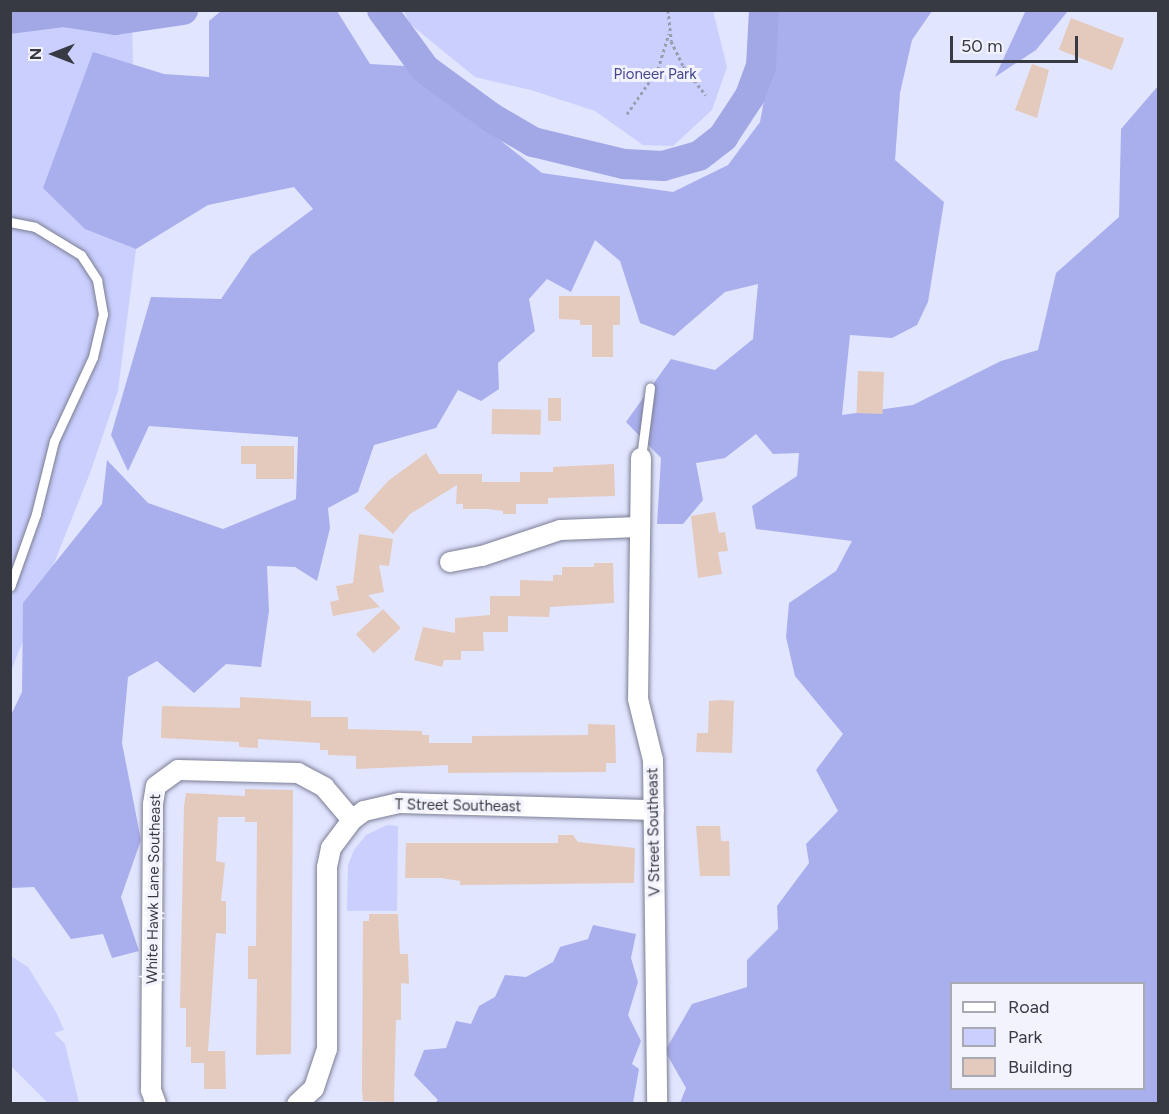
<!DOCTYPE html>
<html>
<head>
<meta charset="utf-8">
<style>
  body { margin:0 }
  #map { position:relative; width:1169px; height:1114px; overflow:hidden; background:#e1e5fe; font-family:Figtree,sans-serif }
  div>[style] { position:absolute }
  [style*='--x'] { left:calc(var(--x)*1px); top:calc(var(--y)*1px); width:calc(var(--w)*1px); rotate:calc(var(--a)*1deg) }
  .green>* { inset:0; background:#cacffe }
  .forest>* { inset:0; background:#a9afed }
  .river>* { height:30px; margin:-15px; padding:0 15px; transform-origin:15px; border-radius:15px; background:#a2a8e5 }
  .building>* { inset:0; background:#e4cabd; transform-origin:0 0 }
  .path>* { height:3px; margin-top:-1.5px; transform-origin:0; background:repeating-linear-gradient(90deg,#9a9daf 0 3px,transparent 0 6px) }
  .roads { filter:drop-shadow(0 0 2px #7b7e94) drop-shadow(0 0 2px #7b7e94) }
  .lane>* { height:9px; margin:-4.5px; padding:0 4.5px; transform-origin:4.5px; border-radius:4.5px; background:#fff }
  .street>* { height:20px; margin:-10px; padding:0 10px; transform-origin:10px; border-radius:10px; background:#fff }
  span { translate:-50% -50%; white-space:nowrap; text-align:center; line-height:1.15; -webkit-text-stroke:6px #f2f3fd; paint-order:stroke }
  .park-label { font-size:15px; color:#454690 }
  .street-label { font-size:15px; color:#383a43 }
  .frame { position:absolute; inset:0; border:12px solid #383a43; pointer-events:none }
  .legend { position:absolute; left:950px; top:982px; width:195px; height:108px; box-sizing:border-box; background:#f2f3fd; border:2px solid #a8a9b3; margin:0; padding:8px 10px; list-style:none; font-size:18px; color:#383a43 }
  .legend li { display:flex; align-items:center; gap:12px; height:30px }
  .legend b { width:30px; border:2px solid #a8a9b3 }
  .north { position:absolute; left:24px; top:24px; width:60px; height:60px; -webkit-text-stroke:4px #f2f3fd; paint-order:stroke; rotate:270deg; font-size:16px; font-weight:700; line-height:24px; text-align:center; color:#383a43 }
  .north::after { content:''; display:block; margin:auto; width:21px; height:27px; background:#383a43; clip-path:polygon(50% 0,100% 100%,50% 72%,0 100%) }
  .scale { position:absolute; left:950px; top:36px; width:128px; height:27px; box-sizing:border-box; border:3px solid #383a43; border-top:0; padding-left:8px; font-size:18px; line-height:21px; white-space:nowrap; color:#383a43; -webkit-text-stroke:4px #f2f3fd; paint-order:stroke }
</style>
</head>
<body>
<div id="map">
  <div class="green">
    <i style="clip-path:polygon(11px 11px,132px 11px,136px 249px,118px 391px,90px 473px,11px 671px)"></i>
    <i style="clip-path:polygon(404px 11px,713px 11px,727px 67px,712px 110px,673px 146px,643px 145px,595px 111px,531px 90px,475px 77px,410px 24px)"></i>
    <i style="clip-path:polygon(387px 825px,398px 826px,397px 911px,347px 911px,348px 865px,354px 850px,366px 835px)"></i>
    <i style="clip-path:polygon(11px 956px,28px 967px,56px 1012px,64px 1030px,54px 1033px,65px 1044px,79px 1103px,48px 1103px,11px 1066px)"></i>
  </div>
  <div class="forest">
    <i style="clip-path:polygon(1026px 10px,1068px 11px,1036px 50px,995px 77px)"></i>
    <i style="clip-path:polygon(evenodd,221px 11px,337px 11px,370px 64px,405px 66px,542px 173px,673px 192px,728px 165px,760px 122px,774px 47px,771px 11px,932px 11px,912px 40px,900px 93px,895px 160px,944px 202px,928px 302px,917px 325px,892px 338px,850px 335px,842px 415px,913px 405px,1001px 361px,1038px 350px,1056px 273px,1119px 217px,1121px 129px,1158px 86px,1158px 1103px,680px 1103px,686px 1088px,665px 1051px,692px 1004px,747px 987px,747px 960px,778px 929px,777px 906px,809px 863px,806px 844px,838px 811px,816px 770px,843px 734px,795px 676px,786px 637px,789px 603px,836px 571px,852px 541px,756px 529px,752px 506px,797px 476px,799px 453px,773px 454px,756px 434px,725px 458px,696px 463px,703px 500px,683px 524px,657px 524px,661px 458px,626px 422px,671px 359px,715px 370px,753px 339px,758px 284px,725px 292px,674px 336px,640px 323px,620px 261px,595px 240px,571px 292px,547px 279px,529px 299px,535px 331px,498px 363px,499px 389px,481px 401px,458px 390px,436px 428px,374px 445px,358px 492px,328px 508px,330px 528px,317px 581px,295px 567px,267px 566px,269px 611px,261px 667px,226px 664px,194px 693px,157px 661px,128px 677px,122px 743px,141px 840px,121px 897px,139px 951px,112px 958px,103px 934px,71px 939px,34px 887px,11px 888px,10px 717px,22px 692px,23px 603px,102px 504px,107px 460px,148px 503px,223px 529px,296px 499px,298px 437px,149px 426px,128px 471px,111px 435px,151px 297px,221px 299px,251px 255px,313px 209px,294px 187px,208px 205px,136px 249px,85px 229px,43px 188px,93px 52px,164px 74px,209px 77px,209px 21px,221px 11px,952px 984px,1144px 984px,1144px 1088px,952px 1088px,952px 984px)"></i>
    <i style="clip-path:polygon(593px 925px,636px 934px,631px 958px,638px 982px,628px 1015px,641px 1041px,632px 1064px,639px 1069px,633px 1103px,435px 1103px,438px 1100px,414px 1075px,424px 1050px,446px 1048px,456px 1021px,471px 1024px,479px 1006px,495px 997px,505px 975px,526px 977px,553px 962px,560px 947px,588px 939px)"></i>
  </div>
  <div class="river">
    <i style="--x:382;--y:10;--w:73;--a:53.9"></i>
    <i style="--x:425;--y:69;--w:83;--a:36.2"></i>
    <i style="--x:492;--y:118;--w:48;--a:30.3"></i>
    <i style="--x:533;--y:142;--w:94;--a:13.6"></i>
    <i style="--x:624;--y:164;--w:39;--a:3"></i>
    <i style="--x:663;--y:166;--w:37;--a:-16"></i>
    <i style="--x:699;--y:156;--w:31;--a:-38"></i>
    <i style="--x:723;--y:137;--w:49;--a:-56.6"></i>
    <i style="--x:750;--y:96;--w:32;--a:-70"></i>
    <i style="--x:761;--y:66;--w:56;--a:-86.9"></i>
    <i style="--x:10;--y:19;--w:53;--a:-7.5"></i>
    <i style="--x:63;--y:12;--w:53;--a:8.7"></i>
    <i style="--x:115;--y:20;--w:69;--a:-8.4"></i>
  </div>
  <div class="building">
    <i style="left:1071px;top:18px;width:57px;height:34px;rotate:21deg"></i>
    <i style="clip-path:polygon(1032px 64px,1049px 70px,1037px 118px,1015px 110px)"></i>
    <i style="clip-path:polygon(559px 296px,620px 296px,620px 325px,613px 325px,613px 357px,592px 357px,592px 325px,580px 325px,580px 320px,559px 319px)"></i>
    <i style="left:858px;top:371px;width:26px;height:42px;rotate:2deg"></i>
    <i style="left:548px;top:398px;width:13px;height:23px"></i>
    <i style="left:492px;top:409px;width:49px;height:25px;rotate:1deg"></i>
    <i style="clip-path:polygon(241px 446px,294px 446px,294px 479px,256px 479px,256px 464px,241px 464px)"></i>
    <i style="clip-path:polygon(426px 453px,439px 474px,482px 474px,482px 482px,520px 482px,520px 472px,553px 472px,553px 467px,614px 464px,615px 496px,548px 498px,548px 504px,516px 504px,516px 514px,503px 514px,503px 511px,488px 509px,463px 509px,463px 504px,456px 504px,457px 485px,410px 514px,393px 534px,364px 508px,388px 481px)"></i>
    <i style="clip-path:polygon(715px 512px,719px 533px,725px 532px,728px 551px,718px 552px,722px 574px,698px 578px,691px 516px)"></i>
    <i style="clip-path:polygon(359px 534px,393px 539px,389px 566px,379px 565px,384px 592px,368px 595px,380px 607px,333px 616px,330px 602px,339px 600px,336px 586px,353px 583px)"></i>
    <i style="clip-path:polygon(594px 563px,613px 563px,614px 603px,550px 607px,549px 617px,508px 616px,508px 632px,483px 632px,484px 651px,461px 651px,461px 660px,444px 660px,442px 667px,414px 660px,423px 627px,455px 633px,455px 618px,490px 615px,490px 596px,520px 596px,520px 580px,553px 581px,553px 575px,562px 575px,562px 567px,594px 567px)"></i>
    <i style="left:383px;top:609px;width:26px;height:37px;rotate:47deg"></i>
    <i style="clip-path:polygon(240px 697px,311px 701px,311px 717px,348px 717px,348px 729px,422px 731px,422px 735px,429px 735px,429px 743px,472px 743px,472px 736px,588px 735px,588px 724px,615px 725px,616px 763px,606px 763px,606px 772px,448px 773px,448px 765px,356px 769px,356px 756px,328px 755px,328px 750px,320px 750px,320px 743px,258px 739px,258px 748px,239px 747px,239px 742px,161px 738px,162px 706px,240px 708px)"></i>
    <i style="clip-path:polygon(721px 700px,734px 701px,732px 753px,696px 752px,697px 733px,708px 733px,709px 701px)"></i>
    <i style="clip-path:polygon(245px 789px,293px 790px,291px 1054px,256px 1055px,257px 979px,248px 979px,248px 946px,256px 946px,257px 822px,245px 822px,245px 817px,218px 817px,216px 861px,225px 863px,221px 901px,226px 901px,226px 934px,216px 933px,208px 1051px,225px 1051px,226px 1089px,204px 1089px,204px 1063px,191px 1063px,191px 1047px,186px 1047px,186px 1008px,180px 1008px,184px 806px,186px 793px,245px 796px)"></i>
    <i style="clip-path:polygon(696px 826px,720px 826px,721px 841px,729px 841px,730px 876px,700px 876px)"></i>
    <i style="clip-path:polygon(558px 835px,573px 835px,578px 842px,635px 848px,634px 883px,460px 885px,460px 881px,441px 878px,405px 878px,406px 843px,558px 843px)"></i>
    <i style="clip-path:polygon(369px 914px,398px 914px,400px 954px,408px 954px,409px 984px,401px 983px,401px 1020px,396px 1020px,394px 1102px,363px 1101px,362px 1089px,363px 921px,369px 921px)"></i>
  </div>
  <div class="path">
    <i style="--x:668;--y:10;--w:31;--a:84"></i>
    <i style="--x:671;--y:41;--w:28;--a:64"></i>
    <i style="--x:683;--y:66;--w:37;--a:52"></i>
    <i style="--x:627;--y:114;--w:55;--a:-55.4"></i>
    <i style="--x:658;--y:69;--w:37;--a:-73"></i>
  </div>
  <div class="roads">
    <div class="lane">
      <i style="--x:10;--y:222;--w:25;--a:11"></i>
      <i style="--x:35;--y:227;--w:54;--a:31.3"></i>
      <i style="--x:81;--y:255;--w:30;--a:57"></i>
      <i style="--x:97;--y:280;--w:35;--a:80"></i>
      <i style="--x:103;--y:314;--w:44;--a:103.1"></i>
      <i style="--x:93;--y:357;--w:93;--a:114.9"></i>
      <i style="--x:54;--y:441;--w:75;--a:103.9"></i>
      <i style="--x:36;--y:514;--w:77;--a:109.6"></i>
      <i style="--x:641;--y:458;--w:71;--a:-82.7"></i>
    </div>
    <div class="street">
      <i style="--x:641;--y:458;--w:241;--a:90.7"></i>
      <i style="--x:638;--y:699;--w:63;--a:76.2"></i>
      <i style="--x:653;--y:760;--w:344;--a:89.3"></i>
      <i style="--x:450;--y:562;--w:33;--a:-11"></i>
      <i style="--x:482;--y:556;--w:82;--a:-18.4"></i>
      <i style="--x:560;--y:530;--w:78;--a:-2.2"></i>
      <i style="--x:156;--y:1104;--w:15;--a:-110"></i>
      <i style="--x:151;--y:1090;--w:286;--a:-89.6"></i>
      <i style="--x:153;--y:804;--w:18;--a:-81"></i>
      <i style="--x:156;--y:786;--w:27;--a:-36"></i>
      <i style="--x:178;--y:770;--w:120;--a:1.4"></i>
      <i style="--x:298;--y:773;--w:30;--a:28"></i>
      <i style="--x:324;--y:787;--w:43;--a:49.7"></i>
      <i style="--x:297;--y:1104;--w:23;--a:-43"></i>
      <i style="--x:314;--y:1088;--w:41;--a:-71.6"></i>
      <i style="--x:327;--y:1049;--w:182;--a:-90"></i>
      <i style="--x:327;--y:867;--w:19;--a:-78"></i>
      <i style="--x:331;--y:848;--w:35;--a:-53"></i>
      <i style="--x:352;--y:820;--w:15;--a:-37"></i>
      <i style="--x:364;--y:811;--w:37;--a:-13"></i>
      <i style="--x:400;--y:803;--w:254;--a:1.6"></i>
    </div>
  </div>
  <div class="park-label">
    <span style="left:655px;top:75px">Pioneer Park</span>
  </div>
  <div class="street-label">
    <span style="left:458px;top:806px;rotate:1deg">T Street Southeast</span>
    <span style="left:654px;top:832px;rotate:-91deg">V Street Southeast</span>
    <span style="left:154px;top:889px;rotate:-89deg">White Hawk Lane Southeast</span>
  </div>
  <div class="frame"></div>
  <ul class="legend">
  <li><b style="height:8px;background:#fff"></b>Road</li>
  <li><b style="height:16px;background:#cacffe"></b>Park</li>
  <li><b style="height:16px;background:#e4cabd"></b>Building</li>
  </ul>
  <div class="north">N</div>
  <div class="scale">50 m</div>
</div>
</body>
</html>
